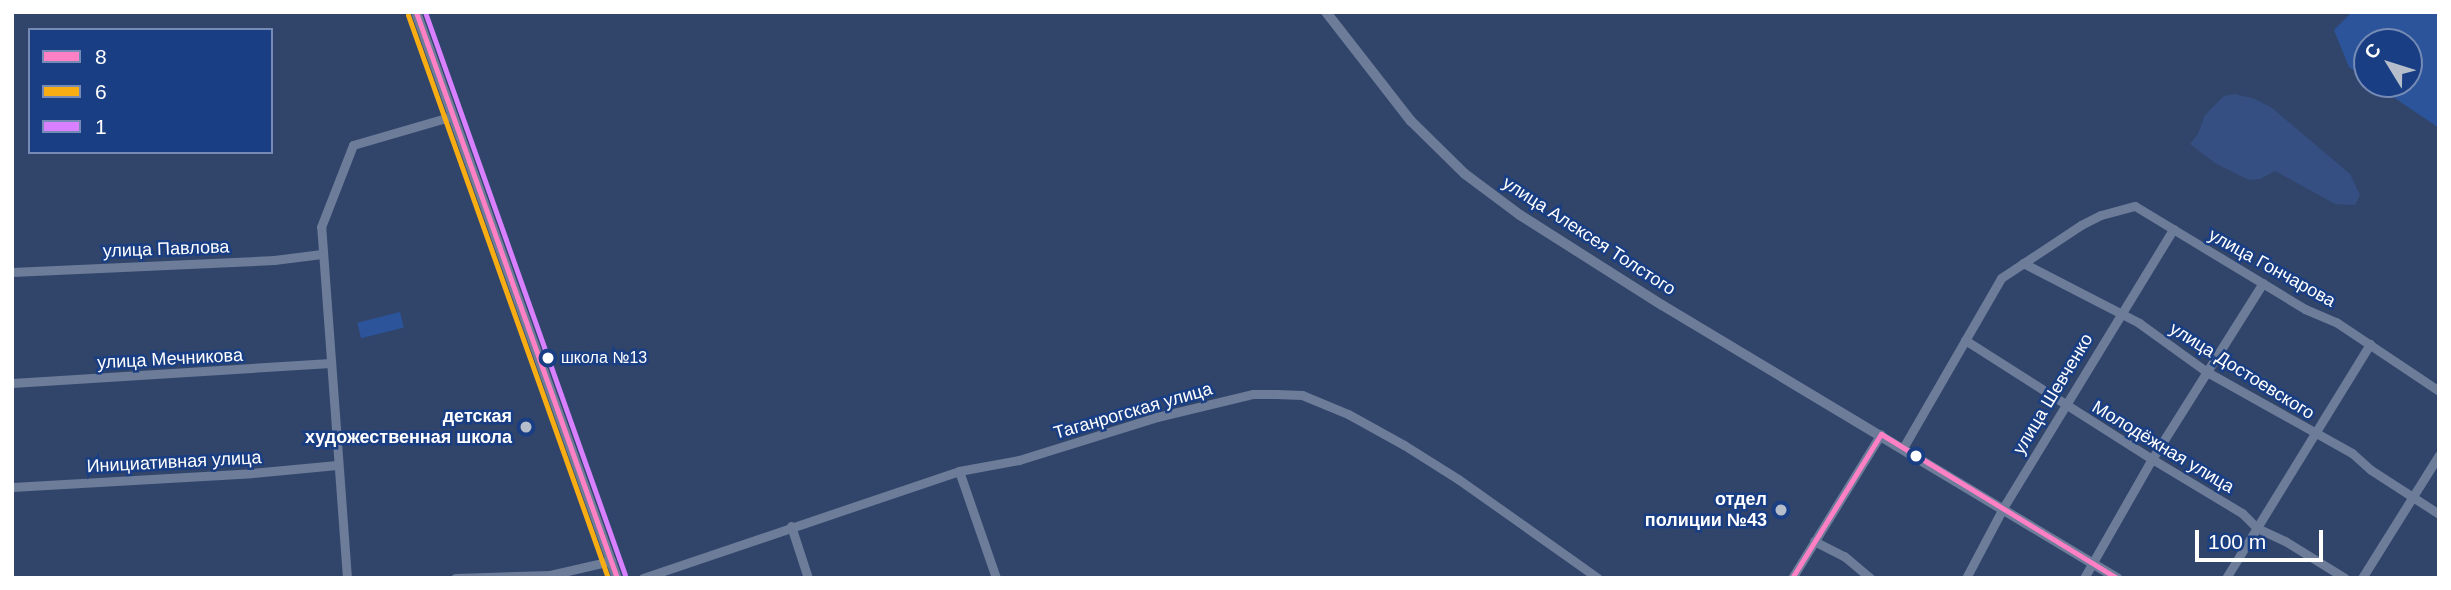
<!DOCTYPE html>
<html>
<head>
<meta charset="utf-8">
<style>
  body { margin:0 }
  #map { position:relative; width:2451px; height:590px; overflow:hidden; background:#31456b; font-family:Arial,sans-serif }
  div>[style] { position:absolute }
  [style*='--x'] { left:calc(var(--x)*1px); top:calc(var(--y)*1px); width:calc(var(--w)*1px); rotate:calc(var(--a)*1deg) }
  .green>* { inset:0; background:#2c549b; transform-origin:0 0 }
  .water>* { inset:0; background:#354f82 }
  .minor>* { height:9px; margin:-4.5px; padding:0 4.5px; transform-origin:4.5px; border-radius:4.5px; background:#6c7c99 }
  .tertiary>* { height:10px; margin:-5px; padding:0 5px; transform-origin:5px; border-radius:5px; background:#6c7c99 }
  .bus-1>* { height:5px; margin:-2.5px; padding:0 2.5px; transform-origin:2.5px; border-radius:2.5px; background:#ff80c5 }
  .bus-2>* { height:5px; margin:-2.5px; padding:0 2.5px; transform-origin:2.5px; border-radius:2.5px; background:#f8ad13 }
  .bus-3>* { height:5px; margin:-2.5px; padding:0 2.5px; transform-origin:2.5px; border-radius:2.5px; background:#d880ff }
  .dots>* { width:19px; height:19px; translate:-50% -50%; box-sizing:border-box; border:4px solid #193e83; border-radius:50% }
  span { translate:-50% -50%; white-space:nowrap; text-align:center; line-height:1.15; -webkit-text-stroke:5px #193e83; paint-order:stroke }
  .bus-label { font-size:16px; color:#fff }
  .left { translate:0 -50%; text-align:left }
  .street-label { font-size:18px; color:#fff }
  .poi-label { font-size:18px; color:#fff; font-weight:700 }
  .right { translate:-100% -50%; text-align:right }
  .frame { position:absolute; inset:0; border:14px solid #fff; pointer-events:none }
  .legend { position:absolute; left:28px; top:28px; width:245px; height:126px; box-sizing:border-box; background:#193e83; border:2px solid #758bb5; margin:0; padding:9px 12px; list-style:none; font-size:21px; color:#fff }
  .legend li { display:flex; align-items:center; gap:14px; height:35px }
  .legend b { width:35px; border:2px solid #758bb5 }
  .north { position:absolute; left:2353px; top:28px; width:70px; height:70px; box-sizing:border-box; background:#193e83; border:2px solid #758bb5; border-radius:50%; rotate:308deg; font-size:19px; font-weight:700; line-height:28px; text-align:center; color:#fff }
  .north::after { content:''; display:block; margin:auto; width:24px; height:32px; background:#b7becb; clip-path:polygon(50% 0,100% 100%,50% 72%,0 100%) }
  .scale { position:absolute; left:2195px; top:530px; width:128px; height:32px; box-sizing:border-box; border:4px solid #fff; border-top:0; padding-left:9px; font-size:21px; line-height:24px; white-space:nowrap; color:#fff; -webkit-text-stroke:5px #193e83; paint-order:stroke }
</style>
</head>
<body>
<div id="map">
  <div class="green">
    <i style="clip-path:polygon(2352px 12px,2439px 12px,2439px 128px,2374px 84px,2409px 84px,2409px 42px,2367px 42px,2367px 80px,2349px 67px,2334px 30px)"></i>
    <i style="left:400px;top:312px;width:16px;height:44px;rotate:76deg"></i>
  </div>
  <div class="water">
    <i style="clip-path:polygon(2235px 94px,2255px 99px,2272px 108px,2350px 174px,2360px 195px,2355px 205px,2335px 204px,2275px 171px,2260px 179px,2249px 180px,2215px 163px,2190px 144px,2198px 134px,2205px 115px,2224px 96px)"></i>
  </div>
  <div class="minor">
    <i style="--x:2023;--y:263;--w:131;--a:27.3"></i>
    <i style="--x:2139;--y:323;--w:84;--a:35.8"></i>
    <i style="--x:2207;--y:372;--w:166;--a:29.2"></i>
    <i style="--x:2352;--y:453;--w:25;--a:42"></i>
    <i style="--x:2371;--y:470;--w:81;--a:32.9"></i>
    <i style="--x:12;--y:272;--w:262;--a:-2.6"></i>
    <i style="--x:274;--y:260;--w:48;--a:-7.1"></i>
    <i style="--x:1965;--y:340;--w:222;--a:32.5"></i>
    <i style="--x:2152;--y:459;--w:105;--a:31"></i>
    <i style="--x:2242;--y:513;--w:21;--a:45"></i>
    <i style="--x:2257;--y:528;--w:31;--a:25"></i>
    <i style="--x:2285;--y:541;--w:70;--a:31.7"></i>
    <i style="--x:12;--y:383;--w:319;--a:-3.6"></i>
    <i style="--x:1903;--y:448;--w:196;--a:-60"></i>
    <i style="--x:2001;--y:278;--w:96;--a:-33.5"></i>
    <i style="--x:2081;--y:225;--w:22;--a:-27"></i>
    <i style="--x:2101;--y:215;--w:35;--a:-15"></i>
    <i style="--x:2135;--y:206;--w:199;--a:31.2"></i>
    <i style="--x:2305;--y:309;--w:34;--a:23"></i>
    <i style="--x:2336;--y:322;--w:124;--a:33.8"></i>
    <i style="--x:959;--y:471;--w:113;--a:70.9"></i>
    <i style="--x:12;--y:487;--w:240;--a:-3.3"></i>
    <i style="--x:252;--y:473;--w:85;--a:-5.4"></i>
    <i style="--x:791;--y:526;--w:55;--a:71.9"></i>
    <i style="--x:1814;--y:541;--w:34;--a:27"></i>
    <i style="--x:1844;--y:556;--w:34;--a:40"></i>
    <i style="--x:347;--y:578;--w:352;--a:-94.2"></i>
    <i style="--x:321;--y:227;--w:88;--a:-68.7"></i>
    <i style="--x:353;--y:145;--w:104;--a:-16.2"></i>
    <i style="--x:455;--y:578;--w:95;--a:-1.8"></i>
    <i style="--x:550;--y:575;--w:63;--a:-12.9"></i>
    <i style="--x:643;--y:578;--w:334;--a:-18.7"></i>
    <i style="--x:959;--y:471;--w:61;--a:-10.4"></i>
    <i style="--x:1019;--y:460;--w:145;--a:-17.3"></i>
    <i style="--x:1157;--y:417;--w:99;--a:-13.5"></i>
    <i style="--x:1253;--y:394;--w:23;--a:0"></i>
    <i style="--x:1276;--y:394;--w:26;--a:2"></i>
    <i style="--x:1302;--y:395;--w:50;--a:22.4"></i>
    <i style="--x:1348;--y:414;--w:64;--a:29"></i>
    <i style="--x:1404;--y:445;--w:64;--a:32.2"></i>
    <i style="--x:1458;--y:479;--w:171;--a:35.3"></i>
    <i style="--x:1792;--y:578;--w:169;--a:-58.3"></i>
    <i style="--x:1966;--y:578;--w:79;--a:-62.1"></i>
    <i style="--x:2003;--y:508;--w:327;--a:-58.6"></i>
    <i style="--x:2084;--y:578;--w:137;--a:-60.3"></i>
    <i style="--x:2152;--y:459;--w:208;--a:-57.8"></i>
    <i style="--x:2226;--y:578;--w:275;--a:-58.4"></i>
    <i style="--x:2362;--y:578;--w:145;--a:-58"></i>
  </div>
  <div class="tertiary">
    <i style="--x:416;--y:12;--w:601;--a:70.45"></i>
    <i style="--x:1326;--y:12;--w:138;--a:52.1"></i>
    <i style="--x:1411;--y:121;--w:76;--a:44.5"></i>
    <i style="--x:1465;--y:174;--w:69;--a:36.7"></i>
    <i style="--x:1520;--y:215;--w:168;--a:32.4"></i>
    <i style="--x:1662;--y:305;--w:531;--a:30.96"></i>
  </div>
  <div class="bus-1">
    <i style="--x:416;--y:12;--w:601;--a:70.45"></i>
    <i style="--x:1881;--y:434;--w:276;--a:31.4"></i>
    <i style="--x:1792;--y:578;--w:169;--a:-58.3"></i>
  </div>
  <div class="bus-2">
    <i style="--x:408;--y:15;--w:597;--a:70.44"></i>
  </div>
  <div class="bus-3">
    <i style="--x:425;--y:12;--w:597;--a:70.44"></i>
  </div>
  <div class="dots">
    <i style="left:548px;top:358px;background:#fff"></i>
    <i style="left:526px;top:427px;background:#b7becb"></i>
    <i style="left:1916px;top:456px;background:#fff"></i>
    <i style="left:1781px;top:510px;background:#b7becb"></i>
  </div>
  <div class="bus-label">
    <span class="left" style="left:561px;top:358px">школа №13</span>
  </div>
  <div class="street-label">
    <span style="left:1589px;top:236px;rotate:33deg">улица Алексея Толстого</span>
    <span style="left:166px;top:249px;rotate:-2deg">улица Павлова</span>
    <span style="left:2272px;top:268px;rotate:29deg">улица Гончарова</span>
    <span style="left:170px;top:359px;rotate:-3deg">улица Мечникова</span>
    <span style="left:2242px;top:371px;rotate:32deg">улица Достоевского</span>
    <span style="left:2053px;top:394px;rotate:-59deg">улица Шевченко</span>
    <span style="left:1133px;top:411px;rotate:-16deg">Таганрогская улица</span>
    <span style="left:2163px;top:447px;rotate:31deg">Молодёжная улица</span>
    <span style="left:174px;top:462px;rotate:-3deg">Инициативная улица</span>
  </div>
  <div class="poi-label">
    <span class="right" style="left:512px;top:427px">детская<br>художественная школа</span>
    <span class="right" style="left:1767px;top:510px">отдел<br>полиции №43</span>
  </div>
  <div class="frame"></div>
  <ul class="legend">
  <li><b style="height:9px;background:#ff80c5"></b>8</li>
  <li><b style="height:9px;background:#f8ad13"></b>6</li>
  <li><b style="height:9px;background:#d880ff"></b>1</li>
  </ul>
  <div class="north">С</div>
  <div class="scale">100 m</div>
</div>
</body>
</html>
